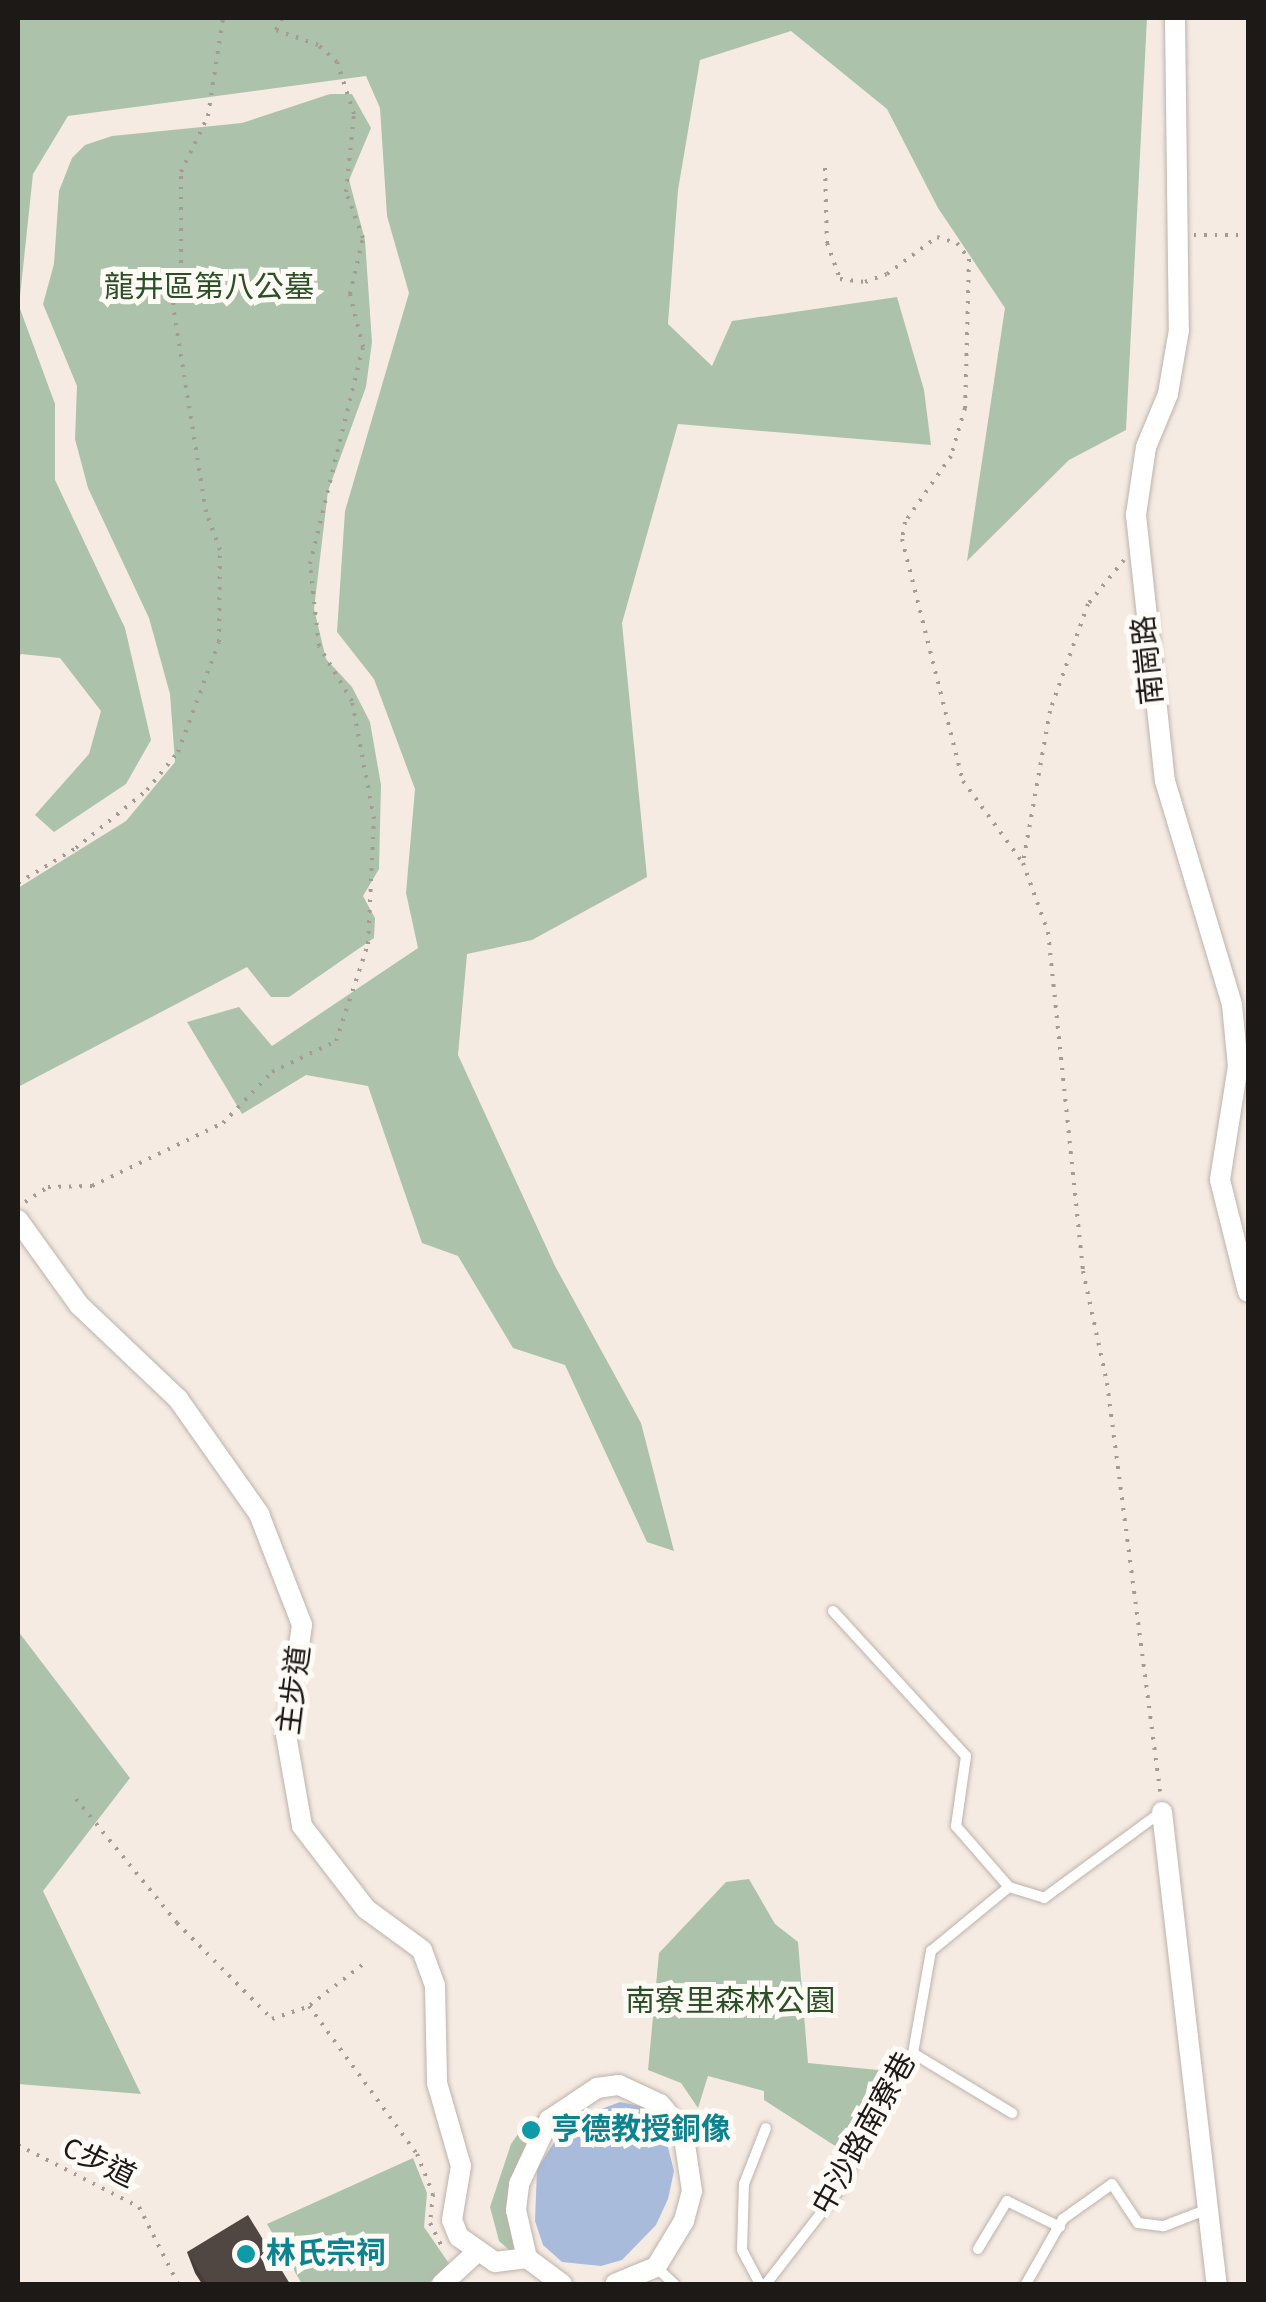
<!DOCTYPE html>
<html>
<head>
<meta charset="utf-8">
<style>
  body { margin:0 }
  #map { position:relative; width:1266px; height:2302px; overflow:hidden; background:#f6ebe3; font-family:"Source Sans 3","Noto Sans TC",sans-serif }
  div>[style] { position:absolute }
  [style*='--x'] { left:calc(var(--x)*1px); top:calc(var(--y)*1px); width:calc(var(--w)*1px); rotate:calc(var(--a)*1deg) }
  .green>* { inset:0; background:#adc2aa }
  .water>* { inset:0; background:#a9bbdb }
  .path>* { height:4px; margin-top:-2px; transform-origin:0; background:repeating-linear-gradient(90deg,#a39b95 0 2.5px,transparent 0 10.5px) }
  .roads { filter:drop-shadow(0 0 2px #bdb3ab) drop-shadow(0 0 2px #bdb3ab) }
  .service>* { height:10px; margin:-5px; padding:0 5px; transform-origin:5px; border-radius:5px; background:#fff }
  .minor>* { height:20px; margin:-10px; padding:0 10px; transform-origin:10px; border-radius:10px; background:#fff }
  .wall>* { inset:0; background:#463d39 }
  .building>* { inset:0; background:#514742 }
  .dots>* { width:28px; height:28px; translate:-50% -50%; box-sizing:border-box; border:5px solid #fefaf6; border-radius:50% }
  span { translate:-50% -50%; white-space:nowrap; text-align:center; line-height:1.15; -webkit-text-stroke:10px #fefaf6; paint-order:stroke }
  .park-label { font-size:30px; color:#2b5027 }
  .street-label { font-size:30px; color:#1c1916 }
  .culture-label { font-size:30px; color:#0d838f; font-weight:700 }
  .left { translate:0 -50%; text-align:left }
  .frame { position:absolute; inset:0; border:20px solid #1c1916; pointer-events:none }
</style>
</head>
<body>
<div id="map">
  <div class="green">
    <i style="clip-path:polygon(18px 18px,1147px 18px,1126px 430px,1069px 460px,967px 561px,1005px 308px,938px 208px,887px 109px,791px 31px,700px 60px,678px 190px,668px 324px,712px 366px,732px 321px,897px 297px,924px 390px,931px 445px,678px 424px,622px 623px,647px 877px,532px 940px,467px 954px,458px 1055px,555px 1266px,641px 1423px,674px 1551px,647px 1542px,565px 1365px,513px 1348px,458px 1256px,422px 1243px,368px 1086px,306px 1075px,242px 1114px,187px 1022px,239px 1007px,272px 1046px,418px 948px,406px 893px,415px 789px,374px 679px,337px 632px,345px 511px,409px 293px,387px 216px,380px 108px,366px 76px,68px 116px,33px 174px,19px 306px,55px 404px,55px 480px,125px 628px,151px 740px,126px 784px,54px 832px,35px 815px,89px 754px,101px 711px,60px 658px,21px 654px,18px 660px)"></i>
    <i style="clip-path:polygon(330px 94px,352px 94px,371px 128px,349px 180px,365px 240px,372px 342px,366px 387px,328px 491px,314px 609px,326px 659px,352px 687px,370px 722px,381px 785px,379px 869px,363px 896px,375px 918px,374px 938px,289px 997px,271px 997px,247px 967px,18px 1087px,18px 888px,126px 821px,175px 762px,170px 694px,149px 618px,88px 488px,75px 439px,77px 386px,43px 304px,54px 264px,59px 191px,72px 158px,85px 145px,112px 136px,242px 123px)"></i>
    <i style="clip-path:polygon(18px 1631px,130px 1778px,43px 1891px,141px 2094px,18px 2084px)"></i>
    <i style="clip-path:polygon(749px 1879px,775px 1924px,798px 1942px,808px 2063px,888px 2071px,843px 2151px,764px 2100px,764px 2091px,708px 2076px,698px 2108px,681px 2083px,648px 2070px,659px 1953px,726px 1882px)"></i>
    <i style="clip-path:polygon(544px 2113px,521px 2173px,525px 2253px,513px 2253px,499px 2241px,490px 2207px,511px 2144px,525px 2124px)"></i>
    <i style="clip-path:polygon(413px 2158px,427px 2193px,424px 2227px,450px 2265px,427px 2284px,302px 2284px,267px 2224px)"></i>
  </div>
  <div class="water">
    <i style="clip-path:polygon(620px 2102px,651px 2108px,662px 2124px,674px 2171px,668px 2199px,656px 2225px,622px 2260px,601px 2266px,562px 2262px,543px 2245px,535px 2221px,537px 2169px,567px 2122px)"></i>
  </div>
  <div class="path">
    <i style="--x:825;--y:168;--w:75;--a:88.5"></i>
    <i style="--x:827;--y:243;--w:38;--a:70"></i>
    <i style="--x:840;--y:279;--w:25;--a:7"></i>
    <i style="--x:865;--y:282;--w:23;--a:-20"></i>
    <i style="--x:887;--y:274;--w:62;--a:-36.5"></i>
    <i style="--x:937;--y:237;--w:21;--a:17"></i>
    <i style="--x:957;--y:243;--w:20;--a:53"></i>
    <i style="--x:969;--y:259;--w:149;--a:91.5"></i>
    <i style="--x:965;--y:408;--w:50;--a:106.3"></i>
    <i style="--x:951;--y:456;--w:80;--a:124.9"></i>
    <i style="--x:905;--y:522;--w:17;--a:100"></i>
    <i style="--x:902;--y:539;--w:250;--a:75.9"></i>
    <i style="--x:963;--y:781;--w:102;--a:53.8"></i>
    <i style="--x:1194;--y:235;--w:54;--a:0"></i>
    <i style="--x:1124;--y:560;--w:57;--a:129.3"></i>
    <i style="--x:1088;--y:604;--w:114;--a:109.6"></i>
    <i style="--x:1050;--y:711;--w:154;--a:100.1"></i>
    <i style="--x:1023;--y:863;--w:73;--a:70.1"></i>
    <i style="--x:1048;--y:932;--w:341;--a:84.1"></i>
    <i style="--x:1083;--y:1271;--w:115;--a:77.9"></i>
    <i style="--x:1107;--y:1383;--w:412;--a:82.6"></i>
    <i style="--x:18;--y:883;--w:68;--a:-31.1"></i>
    <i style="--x:76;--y:848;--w:92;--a:-39.2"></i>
    <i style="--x:147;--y:790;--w:49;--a:-50.8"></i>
    <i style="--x:178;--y:752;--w:117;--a:-69.6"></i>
    <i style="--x:219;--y:642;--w:92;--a:-89.4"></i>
    <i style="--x:220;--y:550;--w:40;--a:-110.2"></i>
    <i style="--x:206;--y:512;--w:210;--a:-99.1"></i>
    <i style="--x:173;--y:305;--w:33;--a:-76"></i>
    <i style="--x:181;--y:273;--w:101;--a:-90"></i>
    <i style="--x:181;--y:172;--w:62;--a:-64.3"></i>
    <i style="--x:208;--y:116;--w:99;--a:-81.3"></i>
    <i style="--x:25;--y:1202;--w:27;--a:-33"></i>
    <i style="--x:48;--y:1187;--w:44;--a:-1.3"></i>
    <i style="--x:92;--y:1186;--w:145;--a:-25.7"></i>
    <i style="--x:223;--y:1123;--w:71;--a:-46.1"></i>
    <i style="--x:272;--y:1072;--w:71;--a:-25.8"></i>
    <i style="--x:336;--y:1041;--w:102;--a:-71.7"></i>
    <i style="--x:368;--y:944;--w:125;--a:-87.3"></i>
    <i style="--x:374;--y:819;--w:120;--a:-100.6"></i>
    <i style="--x:352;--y:701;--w:64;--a:-121"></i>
    <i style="--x:319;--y:646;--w:82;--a:-96.3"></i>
    <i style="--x:310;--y:564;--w:223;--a:-76.3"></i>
    <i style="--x:363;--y:347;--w:55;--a:-103.8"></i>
    <i style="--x:350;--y:294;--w:57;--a:-76.9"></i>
    <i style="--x:363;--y:238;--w:49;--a:-110.3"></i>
    <i style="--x:346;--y:192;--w:78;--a:-84.1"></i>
    <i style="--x:354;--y:114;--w:55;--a:-108.1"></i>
    <i style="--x:337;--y:62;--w:25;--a:-138"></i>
    <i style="--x:318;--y:45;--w:45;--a:-160.3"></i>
    <i style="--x:276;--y:30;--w:13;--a:-63"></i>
    <i style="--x:76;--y:1799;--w:160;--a:50.8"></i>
    <i style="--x:177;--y:1923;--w:135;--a:45.3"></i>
    <i style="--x:272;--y:2019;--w:39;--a:-19"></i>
    <i style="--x:309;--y:2006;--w:183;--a:53.9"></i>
    <i style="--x:417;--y:2154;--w:43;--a:68.2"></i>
    <i style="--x:433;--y:2194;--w:29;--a:96"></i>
    <i style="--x:430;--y:2223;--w:27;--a:63"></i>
    <i style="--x:310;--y:2005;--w:71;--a:-37.5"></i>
    <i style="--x:18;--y:2145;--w:136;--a:27.1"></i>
    <i style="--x:139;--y:2207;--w:86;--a:63.1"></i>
  </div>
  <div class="roads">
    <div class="service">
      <i style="--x:833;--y:1611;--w:197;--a:47.5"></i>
      <i style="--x:966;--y:1756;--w:71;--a:98.1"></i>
      <i style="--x:956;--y:1826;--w:81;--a:49"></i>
      <i style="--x:913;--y:2053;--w:116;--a:31.2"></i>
      <i style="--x:978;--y:2249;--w:56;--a:-58.9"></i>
      <i style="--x:1007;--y:2201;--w:59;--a:26.1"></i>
      <i style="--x:656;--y:2267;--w:25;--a:43"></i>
      <i style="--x:760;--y:2284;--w:38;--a:-118"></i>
      <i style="--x:742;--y:2250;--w:66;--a:-88.3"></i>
      <i style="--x:744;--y:2184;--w:60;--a:-68.6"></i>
      <i style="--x:766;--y:2284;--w:124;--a:-52.2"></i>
      <i style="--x:842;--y:2186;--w:125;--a:-65.5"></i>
      <i style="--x:894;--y:2072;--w:27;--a:-45"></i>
      <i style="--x:913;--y:2053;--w:104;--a:-80"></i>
      <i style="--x:931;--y:1951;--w:101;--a:-39.4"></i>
      <i style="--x:1009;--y:1887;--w:37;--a:17"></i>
      <i style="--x:1044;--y:1898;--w:145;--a:-36.3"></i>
      <i style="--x:1026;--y:2284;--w:75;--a:-60.4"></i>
      <i style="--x:1063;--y:2219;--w:60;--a:-35.5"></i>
      <i style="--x:1112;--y:2184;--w:47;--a:56.3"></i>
      <i style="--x:1138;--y:2223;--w:26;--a:7"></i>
      <i style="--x:1164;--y:2226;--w:47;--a:-21.1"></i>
    </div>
    <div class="minor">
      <i style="--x:1175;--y:18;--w:312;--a:89.3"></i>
      <i style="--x:1179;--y:330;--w:65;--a:99.8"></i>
      <i style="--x:1168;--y:394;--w:57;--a:112.5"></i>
      <i style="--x:1146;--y:447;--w:69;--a:98.4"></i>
      <i style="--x:1136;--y:515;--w:268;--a:83.8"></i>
      <i style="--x:1165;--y:781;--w:234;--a:73.3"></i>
      <i style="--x:1232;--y:1005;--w:61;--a:84.4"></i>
      <i style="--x:1238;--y:1066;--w:115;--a:99"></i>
      <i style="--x:1220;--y:1180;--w:115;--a:76"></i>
      <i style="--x:18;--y:1220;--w:105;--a:54.3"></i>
      <i style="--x:79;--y:1305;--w:137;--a:43.5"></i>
      <i style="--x:178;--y:1399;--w:141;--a:54.8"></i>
      <i style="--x:259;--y:1514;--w:119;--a:68.8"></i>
      <i style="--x:302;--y:1625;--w:111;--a:98.3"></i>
      <i style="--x:286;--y:1735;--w:92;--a:80"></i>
      <i style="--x:302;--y:1826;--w:105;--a:52.4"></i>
      <i style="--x:366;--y:1909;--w:69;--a:36.2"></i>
      <i style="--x:422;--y:1950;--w:37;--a:70"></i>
      <i style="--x:435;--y:1985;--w:98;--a:88.8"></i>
      <i style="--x:437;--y:2083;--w:86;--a:73.9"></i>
      <i style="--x:461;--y:2166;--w:55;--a:99.5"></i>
      <i style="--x:452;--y:2220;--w:18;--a:68"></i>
      <i style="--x:459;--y:2237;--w:44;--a:34.8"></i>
      <i style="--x:495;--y:2262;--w:32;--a:-7"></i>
      <i style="--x:1162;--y:1812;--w:475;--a:83.4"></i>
      <i style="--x:442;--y:2284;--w:46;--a:-42.4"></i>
      <i style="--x:562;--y:2284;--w:44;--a:-143.4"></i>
      <i style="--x:527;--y:2258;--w:49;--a:-102.9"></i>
      <i style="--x:516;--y:2210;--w:26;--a:-83"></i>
      <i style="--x:519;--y:2184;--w:71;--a:-64.9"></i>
      <i style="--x:549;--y:2120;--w:58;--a:-33.7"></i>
      <i style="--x:597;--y:2088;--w:22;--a:-8"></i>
      <i style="--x:619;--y:2085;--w:45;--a:24.9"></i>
      <i style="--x:660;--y:2104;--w:35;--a:50"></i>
      <i style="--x:683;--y:2131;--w:61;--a:81.5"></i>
      <i style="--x:692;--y:2191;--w:31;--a:105"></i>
      <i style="--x:684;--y:2221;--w:54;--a:121.3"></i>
      <i style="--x:656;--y:2267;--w:44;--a:157.5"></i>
    </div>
  </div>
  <div class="wall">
    <i style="clip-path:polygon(187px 2252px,290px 2284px,202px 2284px,195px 2273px)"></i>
  </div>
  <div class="building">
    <i style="clip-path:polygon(248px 2215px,290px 2284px,207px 2284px,187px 2252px)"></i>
  </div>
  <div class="dots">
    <i style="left:531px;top:2130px;background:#0f9aa8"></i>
    <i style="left:246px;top:2254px;background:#0f9aa8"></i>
  </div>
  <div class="park-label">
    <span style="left:209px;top:288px">龍井區第八公墓</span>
    <span style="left:730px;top:2002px">南寮里森林公園</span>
  </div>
  <div class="street-label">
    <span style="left:1149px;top:660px;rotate:-96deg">南崗路</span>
    <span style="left:295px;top:1690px;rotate:-83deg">主步道</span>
    <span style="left:865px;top:2134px;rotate:-61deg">中沙路南寮巷</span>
    <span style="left:99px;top:2163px;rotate:26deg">C步道</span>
  </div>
  <div class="culture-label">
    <span class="left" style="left:551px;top:2130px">亨德教授銅像</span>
    <span class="left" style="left:266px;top:2254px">林氏宗祠</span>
  </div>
  <div class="frame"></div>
</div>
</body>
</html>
